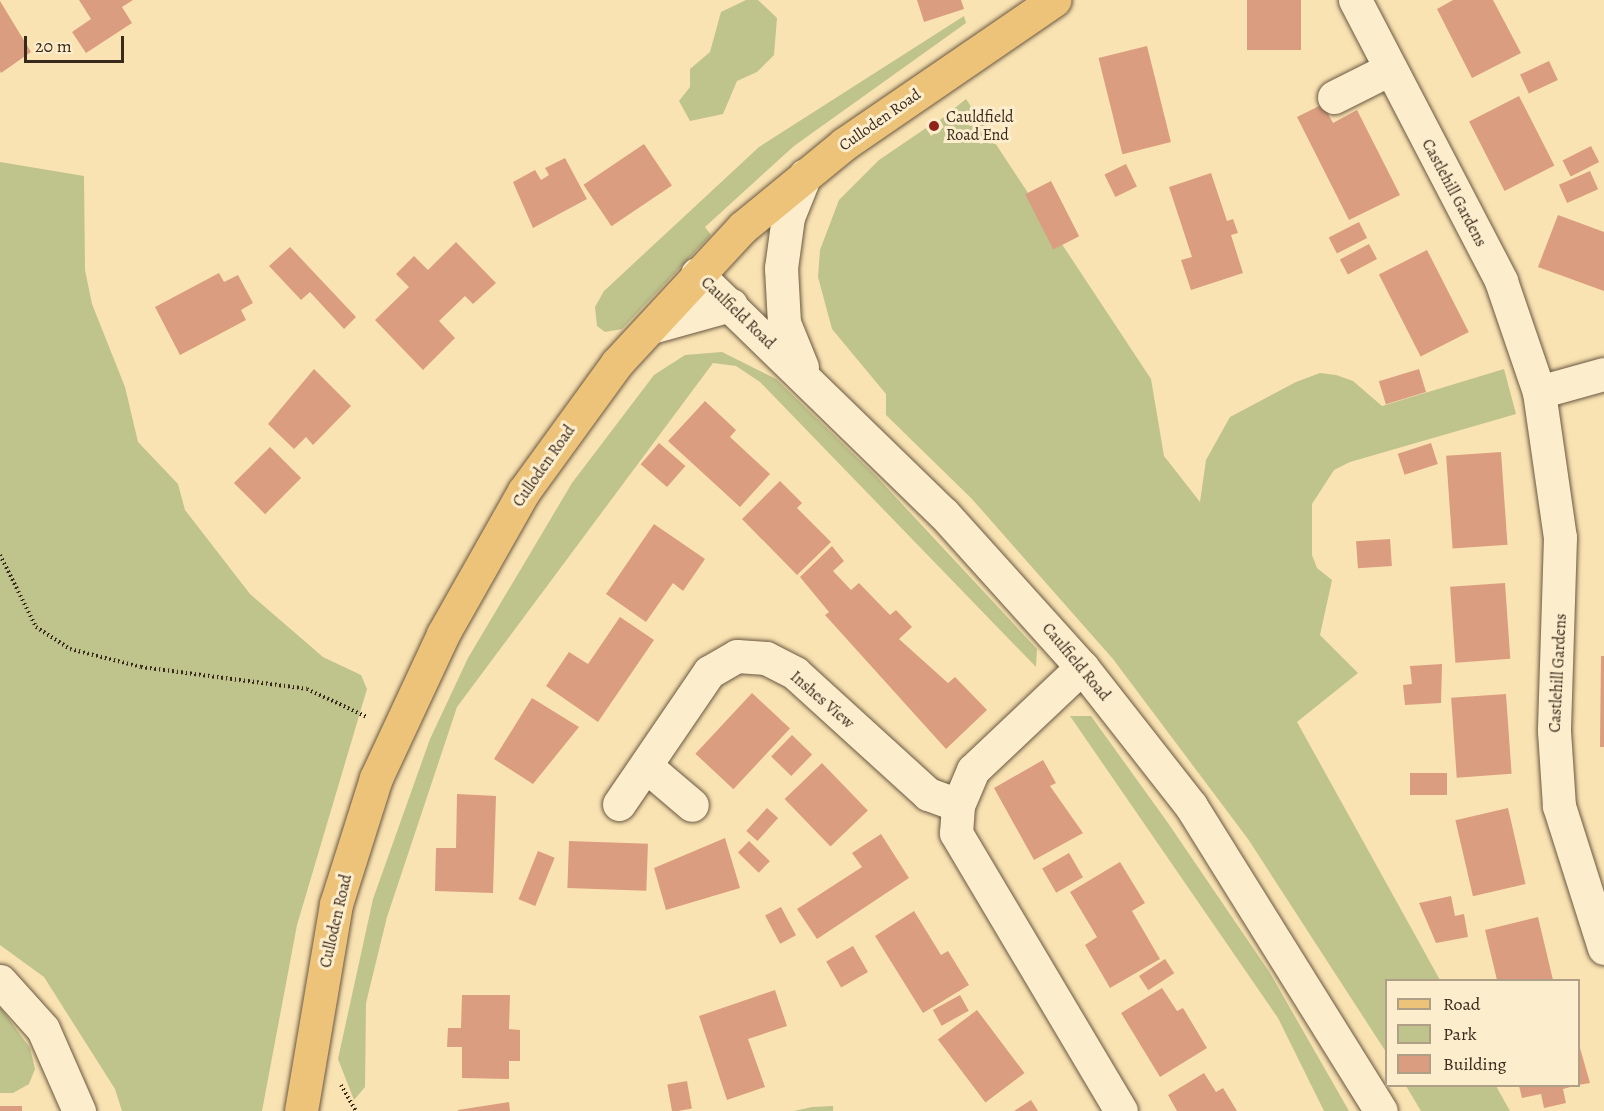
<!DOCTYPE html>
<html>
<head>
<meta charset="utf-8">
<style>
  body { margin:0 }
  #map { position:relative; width:1604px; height:1111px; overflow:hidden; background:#fae3b2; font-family:Alegreya,serif }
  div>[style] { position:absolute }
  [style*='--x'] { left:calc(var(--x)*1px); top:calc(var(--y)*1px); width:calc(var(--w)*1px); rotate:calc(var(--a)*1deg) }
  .green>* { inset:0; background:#bfc38c }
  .building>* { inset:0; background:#db9d7f; transform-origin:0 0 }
  .path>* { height:4px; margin-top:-2px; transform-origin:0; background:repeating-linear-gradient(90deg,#39291c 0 1.5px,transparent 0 4.5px) }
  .roads { filter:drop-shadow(0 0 2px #695842) drop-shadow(0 0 2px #695842) }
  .minor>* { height:33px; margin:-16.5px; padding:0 16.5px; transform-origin:16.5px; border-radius:16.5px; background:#fcedcd }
  .major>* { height:33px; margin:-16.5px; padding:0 16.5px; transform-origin:16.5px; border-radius:16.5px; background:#edc279 }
  .dots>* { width:16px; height:16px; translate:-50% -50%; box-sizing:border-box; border:3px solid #fcedcd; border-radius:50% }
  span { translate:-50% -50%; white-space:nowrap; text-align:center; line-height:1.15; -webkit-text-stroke:6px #fcedcd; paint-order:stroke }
  .poi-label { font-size:16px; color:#39291c }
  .left { translate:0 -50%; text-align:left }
  .street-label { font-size:16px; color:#39291c }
  .legend { position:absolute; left:1385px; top:979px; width:195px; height:108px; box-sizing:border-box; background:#fcedcd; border:2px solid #ae9f86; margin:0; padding:8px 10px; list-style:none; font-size:18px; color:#39291c }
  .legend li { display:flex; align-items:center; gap:12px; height:30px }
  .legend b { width:30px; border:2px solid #ae9f86 }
  .scale { position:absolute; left:24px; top:36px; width:100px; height:27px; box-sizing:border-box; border:3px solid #39291c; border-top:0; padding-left:8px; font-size:18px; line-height:21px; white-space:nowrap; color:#39291c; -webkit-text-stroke:4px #fcedcd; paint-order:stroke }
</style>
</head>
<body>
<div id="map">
  <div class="green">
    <i style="clip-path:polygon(746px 0,758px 0,777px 18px,774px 55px,757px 72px,737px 81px,723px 114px,690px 121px,679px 101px,690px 87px,690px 69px,710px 52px,721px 12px)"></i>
    <i style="clip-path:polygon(964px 16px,966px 23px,794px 146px,705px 227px,711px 235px,622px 329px,605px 332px,597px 326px,595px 307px,604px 291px,759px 147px)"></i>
    <i style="clip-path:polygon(966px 99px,1151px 379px,1164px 456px,1200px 502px,1206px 460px,1230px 417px,1296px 382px,1320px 373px,1336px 375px,1353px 381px,1382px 406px,1504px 369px,1516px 414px,1350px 462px,1334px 470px,1312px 504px,1312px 555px,1317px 568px,1332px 580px,1320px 635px,1358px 673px,1297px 722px,1440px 980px,1386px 980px,1386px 1052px,1248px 839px,1113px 659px,972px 499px,886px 415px,886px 394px,832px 329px,818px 277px,820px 250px,839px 200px,879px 160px,926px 128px,931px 136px,944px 127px,940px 120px)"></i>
    <i style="clip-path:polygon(0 162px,84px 176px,85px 270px,92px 304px,125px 387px,138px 442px,178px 484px,185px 510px,250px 594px,323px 657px,361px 675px,367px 689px,297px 925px,262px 1111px,122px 1111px,115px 1089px,44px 977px,0 945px)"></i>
    <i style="clip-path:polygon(722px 352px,776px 379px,876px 476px,1037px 649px,1036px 667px,760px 382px,736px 366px,713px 363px,457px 707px,387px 917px,366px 1003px,365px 1087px,354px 1100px,338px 1059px,373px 899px,430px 739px,468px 658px,572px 483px,654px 375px,685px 355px)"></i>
    <i style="clip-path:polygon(1070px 716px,1091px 716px,1168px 823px,1270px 973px,1349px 1111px,1324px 1111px,1278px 1018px)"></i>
    <i style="clip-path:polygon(0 1007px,30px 1048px,35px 1069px,29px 1084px,13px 1093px,0 1093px)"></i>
    <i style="clip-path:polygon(1406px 1086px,1496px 1086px,1510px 1111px,1421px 1111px)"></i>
    <i style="clip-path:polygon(833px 1106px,833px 1111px,794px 1111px,812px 1107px)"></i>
  </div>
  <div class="building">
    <i style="clip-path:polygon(79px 0,133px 0,122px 7px,132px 23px,86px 53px,72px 32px,91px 19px)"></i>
    <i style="clip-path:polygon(917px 0,961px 0,964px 9px,924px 22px)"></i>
    <i style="left:1247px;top:0;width:54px;height:50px"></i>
    <i style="clip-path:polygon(1453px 0,1493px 0,1521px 53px,1472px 78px,1437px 9px)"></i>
    <i style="clip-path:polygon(0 1px,31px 52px,1px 73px,0 71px)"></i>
    <i style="left:1147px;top:46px;width:99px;height:50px;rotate:76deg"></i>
    <i style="left:1549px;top:61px;width:21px;height:32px;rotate:65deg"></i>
    <i style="left:1519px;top:96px;width:78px;height:56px;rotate:63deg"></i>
    <i style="clip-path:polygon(1323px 104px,1333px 123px,1357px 110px,1400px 195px,1349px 220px,1297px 117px)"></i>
    <i style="left:644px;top:144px;width:50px;height:73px;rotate:56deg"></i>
    <i style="left:1591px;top:146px;width:18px;height:32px;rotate:63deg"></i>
    <i style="clip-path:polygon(565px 158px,587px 199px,533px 228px,513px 182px,535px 170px,541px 180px,549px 175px,545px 168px)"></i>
    <i style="left:1126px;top:164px;width:25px;height:24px;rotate:64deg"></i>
    <i style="left:1590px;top:171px;width:20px;height:34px;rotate:66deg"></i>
    <i style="clip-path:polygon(1211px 173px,1227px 221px,1233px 219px,1238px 233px,1231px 235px,1243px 273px,1191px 290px,1181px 260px,1192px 257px,1169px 187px)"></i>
    <i style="left:1051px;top:181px;width:62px;height:29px;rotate:63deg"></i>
    <i style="clip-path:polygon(1558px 215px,1604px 232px,1604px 291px,1538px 267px)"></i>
    <i style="left:1359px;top:222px;width:18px;height:34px;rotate:63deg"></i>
    <i style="clip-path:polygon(456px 242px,496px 283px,473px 304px,465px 296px,439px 321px,455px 338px,423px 370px,375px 320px,409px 287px,396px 274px,414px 256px,428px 270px)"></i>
    <i style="left:1369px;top:244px;width:17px;height:33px;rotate:62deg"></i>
    <i style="clip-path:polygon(290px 247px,356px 317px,344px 329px,310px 292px,301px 300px,269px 266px)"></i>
    <i style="left:1427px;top:250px;width:92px;height:54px;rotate:63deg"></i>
    <i style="clip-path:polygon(219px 273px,224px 282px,238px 275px,253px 303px,241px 310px,246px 320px,180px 355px,155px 307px)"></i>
    <i style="clip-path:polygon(314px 369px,351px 406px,313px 445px,306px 437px,294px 449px,268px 424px)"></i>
    <i style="left:1419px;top:369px;width:24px;height:42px;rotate:73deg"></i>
    <i style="clip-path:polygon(705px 401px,736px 430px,730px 437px,770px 474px,740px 507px,668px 441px)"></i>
    <i style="left:659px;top:443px;width:35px;height:28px;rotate:41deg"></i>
    <i style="left:1431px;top:443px;width:22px;height:35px;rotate:72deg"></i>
    <i style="left:270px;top:447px;width:44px;height:51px;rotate:45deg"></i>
    <i style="left:1501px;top:452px;width:93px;height:55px;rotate:86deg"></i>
    <i style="clip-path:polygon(780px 481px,802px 503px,797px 508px,831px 542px,797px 575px,742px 519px)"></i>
    <i style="clip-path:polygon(654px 524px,705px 559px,683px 591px,673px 583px,646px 622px,606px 594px)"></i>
    <i style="left:1390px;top:539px;width:27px;height:34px;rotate:86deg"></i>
    <i style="clip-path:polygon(832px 546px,844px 561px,833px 571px,851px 590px,859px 583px,890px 615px,896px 610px,912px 627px,899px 639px,948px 683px,955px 677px,987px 710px,946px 749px,825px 615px,829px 612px,800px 577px)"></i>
    <i style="left:1505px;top:583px;width:76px;height:55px;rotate:86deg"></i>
    <i style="clip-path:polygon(620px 617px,654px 640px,598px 722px,546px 686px,569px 652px,588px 664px)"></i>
    <i style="clip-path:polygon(1601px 656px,1604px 656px,1604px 747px,1600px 747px)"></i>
    <i style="clip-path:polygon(1442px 664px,1441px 703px,1405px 705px,1403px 685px,1412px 684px,1410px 666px)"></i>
    <i style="left:752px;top:693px;width:52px;height:83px;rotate:43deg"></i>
    <i style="left:1506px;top:694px;width:80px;height:55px;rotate:86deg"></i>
    <i style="clip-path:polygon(532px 698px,579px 727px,533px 784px,494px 759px)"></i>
    <i style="left:792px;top:735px;width:28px;height:30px;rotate:44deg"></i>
    <i style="clip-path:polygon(1043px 760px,1056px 783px,1050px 786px,1083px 833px,1034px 860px,994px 788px)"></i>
    <i style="left:822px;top:763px;width:66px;height:52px;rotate:46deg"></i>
    <i style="left:1447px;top:773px;width:22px;height:37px;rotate:90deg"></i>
    <i style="clip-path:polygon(457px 794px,496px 796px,493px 893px,435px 891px,436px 848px,456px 848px)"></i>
    <i style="left:767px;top:808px;width:15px;height:31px;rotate:42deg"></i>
    <i style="left:1508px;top:808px;width:78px;height:54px;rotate:77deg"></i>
    <i style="clip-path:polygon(881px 834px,909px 878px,817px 939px,797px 909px,862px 867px,852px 853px)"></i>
    <i style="clip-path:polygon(725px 838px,740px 888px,666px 910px,654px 868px)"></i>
    <i style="left:569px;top:841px;width:79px;height:47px;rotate:2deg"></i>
    <i style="left:749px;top:841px;width:29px;height:16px;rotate:44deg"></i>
    <i style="left:538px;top:851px;width:18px;height:52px;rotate:22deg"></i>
    <i style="left:1069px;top:853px;width:28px;height:31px;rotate:60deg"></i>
    <i style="clip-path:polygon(1120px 862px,1145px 903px,1132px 911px,1160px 959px,1110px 988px,1085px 945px,1097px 937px,1070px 892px)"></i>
    <i style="clip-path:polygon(1451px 896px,1455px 916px,1464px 914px,1468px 937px,1436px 943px,1419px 903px)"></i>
    <i style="left:781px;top:907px;width:32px;height:18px;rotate:62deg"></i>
    <i style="clip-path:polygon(914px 911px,941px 955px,948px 951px,969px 985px,923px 1013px,875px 936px)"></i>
    <i style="clip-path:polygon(1538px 917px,1553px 980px,1497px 980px,1485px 930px)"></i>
    <i style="left:853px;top:946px;width:30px;height:31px;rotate:60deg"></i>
    <i style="left:1165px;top:959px;width:17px;height:31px;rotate:57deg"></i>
    <i style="clip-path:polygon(1162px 988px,1177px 1011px,1183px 1008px,1207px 1048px,1160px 1077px,1121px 1013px)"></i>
    <i style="clip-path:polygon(775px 990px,787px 1026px,748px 1039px,765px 1087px,727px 1100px,699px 1016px)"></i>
    <i style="clip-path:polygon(462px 995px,510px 995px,509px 1029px,520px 1030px,520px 1061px,509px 1061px,509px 1079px,462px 1078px,462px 1047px,447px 1047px,448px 1028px,461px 1028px)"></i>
    <i style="left:960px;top:995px;width:18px;height:31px;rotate:61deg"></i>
    <i style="left:977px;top:1010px;width:79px;height:49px;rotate:53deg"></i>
    <i style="clip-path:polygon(1578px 1041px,1590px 1083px,1578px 1085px)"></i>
    <i style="clip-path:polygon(1204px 1073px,1216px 1092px,1223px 1088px,1237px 1111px,1177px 1111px,1168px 1095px)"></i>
    <i style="left:687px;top:1081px;width:28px;height:20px;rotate:80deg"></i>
    <i style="clip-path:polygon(1519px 1086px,1574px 1086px,1563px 1089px,1566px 1103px,1544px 1108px,1541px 1094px,1522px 1098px)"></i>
    <i style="clip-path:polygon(1031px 1100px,1038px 1111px,1014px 1111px)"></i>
    <i style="clip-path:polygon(509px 1102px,510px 1111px,458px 1111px,458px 1110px)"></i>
    <i style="left:0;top:1106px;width:22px;height:5px"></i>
  </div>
  <div class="path">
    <i style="--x:0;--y:555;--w:80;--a:63.4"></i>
    <i style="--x:36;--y:627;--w:40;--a:32.9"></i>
    <i style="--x:70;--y:649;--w:73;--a:14.2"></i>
    <i style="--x:141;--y:667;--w:167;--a:7.5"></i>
    <i style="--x:307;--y:689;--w:66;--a:25"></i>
    <i style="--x:341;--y:1085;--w:30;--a:60"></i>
  </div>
  <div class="roads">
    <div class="minor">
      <i style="--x:1355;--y:0;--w:317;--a:62.5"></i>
      <i style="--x:1501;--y:281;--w:117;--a:71.1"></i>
      <i style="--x:1539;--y:392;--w:147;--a:81.8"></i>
      <i style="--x:1560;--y:537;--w:194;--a:91.8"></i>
      <i style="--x:1554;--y:731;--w:75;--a:86.2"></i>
      <i style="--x:1559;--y:806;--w:149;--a:72.4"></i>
      <i style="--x:1334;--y:97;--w:63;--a:-26.6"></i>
      <i style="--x:697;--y:274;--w:344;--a:44.2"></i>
      <i style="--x:944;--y:514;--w:206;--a:48"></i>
      <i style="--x:1082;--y:667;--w:177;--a:51.9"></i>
      <i style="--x:1191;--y:806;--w:359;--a:58.1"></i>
      <i style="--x:651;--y:327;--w:83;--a:-15.4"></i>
      <i style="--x:802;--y:367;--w:48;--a:-112.2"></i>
      <i style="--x:784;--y:323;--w:55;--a:-93.1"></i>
      <i style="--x:781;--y:268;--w:51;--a:-82.2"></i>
      <i style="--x:788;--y:217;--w:45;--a:-68"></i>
      <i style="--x:1539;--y:392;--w:67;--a:-15.5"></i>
      <i style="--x:1082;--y:667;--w:150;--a:136.6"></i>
      <i style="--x:973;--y:770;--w:38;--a:113"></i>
      <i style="--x:958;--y:805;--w:28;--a:94"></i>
      <i style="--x:956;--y:833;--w:323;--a:59.3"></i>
      <i style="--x:646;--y:766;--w:60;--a:40.3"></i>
      <i style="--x:619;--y:804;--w:160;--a:-55.7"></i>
      <i style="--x:709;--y:672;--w:32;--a:-30"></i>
      <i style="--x:737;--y:656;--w:29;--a:4"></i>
      <i style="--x:766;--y:658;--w:33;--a:27"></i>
      <i style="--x:795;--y:673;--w:180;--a:42.3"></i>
      <i style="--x:928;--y:794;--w:32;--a:20"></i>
      <i style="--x:0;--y:981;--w:64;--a:48.1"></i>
      <i style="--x:43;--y:1029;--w:90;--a:66.3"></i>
    </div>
    <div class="major">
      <i style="--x:301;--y:1111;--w:210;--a:-80.4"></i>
      <i style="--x:336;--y:904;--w:132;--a:-72.4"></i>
      <i style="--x:376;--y:778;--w:159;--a:-65"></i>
      <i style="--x:443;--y:634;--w:164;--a:-60.5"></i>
      <i style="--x:524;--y:491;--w:158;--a:-54"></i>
      <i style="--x:617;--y:363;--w:185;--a:-47.2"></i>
      <i style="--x:743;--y:227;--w:131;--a:-39.4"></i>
      <i style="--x:844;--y:144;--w:255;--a:-34.4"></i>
    </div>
  </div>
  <div class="dots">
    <i style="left:934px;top:126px;background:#8f2418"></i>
  </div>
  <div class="poi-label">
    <span class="left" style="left:946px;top:126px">Cauldfield<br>Road End</span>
  </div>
  <div class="street-label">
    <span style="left:880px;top:120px;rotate:-35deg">Culloden Road</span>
    <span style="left:1454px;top:193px;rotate:62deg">Castlehill Gardens</span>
    <span style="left:738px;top:313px;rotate:44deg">Caulfield Road</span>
    <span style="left:544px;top:466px;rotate:-55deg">Culloden Road</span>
    <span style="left:1076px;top:662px;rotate:50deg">Caulfield Road</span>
    <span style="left:1558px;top:673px;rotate:-87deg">Castlehill Gardens</span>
    <span style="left:822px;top:700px;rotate:41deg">Inshes View</span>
    <span style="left:336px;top:921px;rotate:-77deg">Culloden Road</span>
  </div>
  <ul class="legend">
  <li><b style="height:8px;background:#edc279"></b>Road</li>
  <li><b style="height:16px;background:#bfc38c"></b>Park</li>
  <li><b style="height:16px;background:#db9d7f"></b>Building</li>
  </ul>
  <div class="scale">20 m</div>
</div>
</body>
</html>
